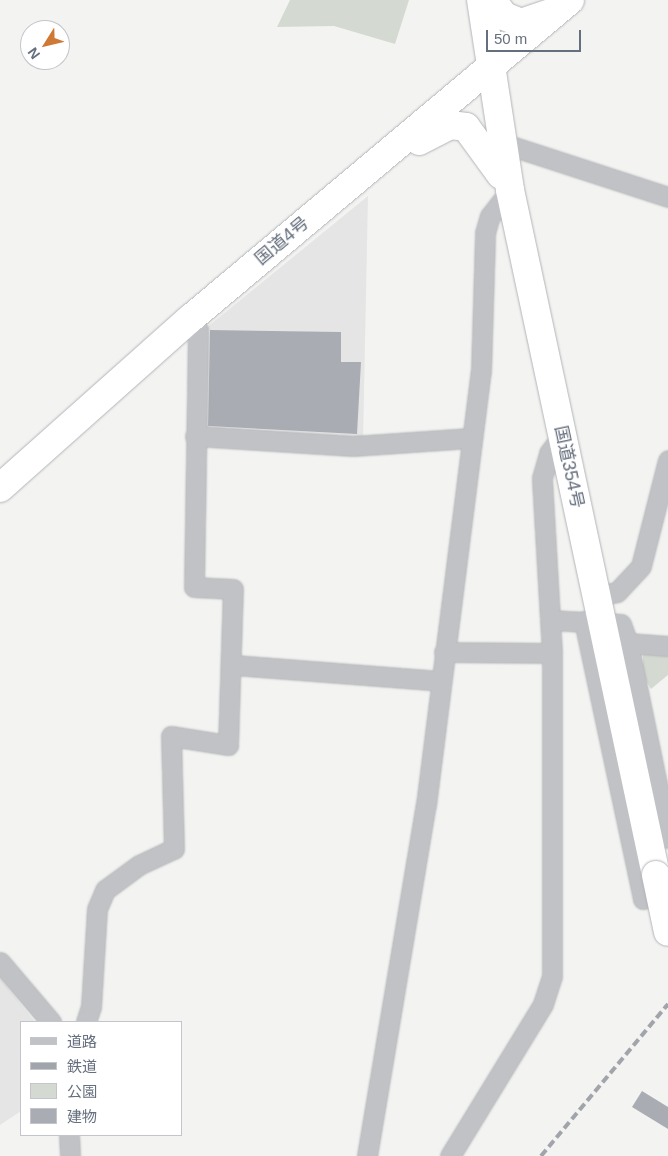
<!DOCTYPE html>
<html>
<head>
<meta charset="utf-8">
<style>
  body { margin:0 }
  #map { position:relative; width:668px; height:1156px; overflow:hidden; background:#f3f4f1; font-family:Helvetica,"Noto Sans JP",sans-serif }
  div>[style] { position:absolute }
  [style*='--x'] { left:calc(var(--x)*1px); top:calc(var(--y)*1px); width:calc(var(--w)*1px); rotate:calc(var(--a)*1deg) }
  .built>* { inset:0; background:#e4e5e4 }
  .green>* { inset:0; background:#d4dad2 }
  .building>* { inset:0; background:#a9adb3 }
  .roads { filter:drop-shadow(0 0 1px #b2b4b8) drop-shadow(0 0 1px #b2b4b8) }
  .minor>* { height:19px; margin:-9.5px; padding:0 9.5px; transform-origin:9.5px; border-radius:9.5px; background:#c0c2c5 }
  .highway>* { height:28px; margin:-14px; padding:0 14px; transform-origin:14px; border-radius:14px; background:#fff }
  .rail>* { height:4px; margin-top:-2px; transform-origin:0; background:repeating-linear-gradient(90deg,#a1a4aa 0 8px,transparent 0 12px) }
  .bridges { filter:drop-shadow(0 0 1px #b2b4b8) drop-shadow(0 0 1px #b2b4b8) }
  .highway-bridge>* { height:28px; margin:-14px; padding:0 14px; transform-origin:14px; border-radius:14px; background:#fff }
  span { translate:-50% -50%; white-space:nowrap; text-align:center; line-height:1.15; -webkit-text-stroke:5px #fff; paint-order:stroke }
  .street-label { font-size:18px; color:#666f7e }
  .legend { position:absolute; left:20px; top:1021px; width:162px; height:115px; box-sizing:border-box; background:#fff; border:1px solid #c2c5cb; margin:0; padding:6px 9px; list-style:none; font-size:15px; color:#666f7e }
  .legend li { display:flex; align-items:center; gap:10px; height:25px }
  .legend b { width:25px; border:1px solid #c2c5cb }
  .north { position:absolute; left:20px; top:20px; width:50px; height:50px; box-sizing:border-box; background:#fff; border:1px solid #c2c5cb; border-radius:50%; rotate:234deg; font-size:14px; font-weight:700; line-height:20px; text-align:center; color:#666f7e }
  .north::after { content:''; display:block; margin:auto; width:18px; height:22px; background:#ce7a36; clip-path:polygon(50% 0,100% 100%,50% 72%,0 100%) }
  .scale { position:absolute; left:486px; top:30px; width:95px; height:22px; box-sizing:border-box; border:2px solid #666f7e; border-top:0; padding-left:6px; font-size:15px; line-height:18px; white-space:nowrap; color:#666f7e; -webkit-text-stroke:4px #fff; paint-order:stroke }
</style>
</head>
<body>
<div id="map">
  <div class="built">
    <i style="clip-path:polygon(368px 196px,363px 441px,201px 433px,206px 328px)"></i>
    <i style="clip-path:polygon(0 978px,35px 1022px,21px 1022px,21px 1111px,0 1125px)"></i>
  </div>
  <div class="green">
    <i style="clip-path:polygon(290px 0,409px 0,395px 44px,334px 26px,277px 27px)"></i>
    <i style="clip-path:polygon(643px 649px,668px 651px,668px 675px,651px 689px,643px 676px)"></i>
  </div>
  <div class="building">
    <i style="clip-path:polygon(210px 330px,341px 332px,341px 362px,361px 362px,357px 434px,208px 426px)"></i>
    <i style="clip-path:polygon(642px 1091px,668px 1107px,668px 1129px,632px 1107px)"></i>
  </div>
  <div class="roads">
    <div class="minor">
      <i style="--x:502;--y:143;--w:175;--a:18"></i>
      <i style="--x:195;--y:436;--w:158;--a:3.6"></i>
      <i style="--x:353;--y:446;--w:118;--a:-3.9"></i>
      <i style="--x:597;--y:596;--w:20;--a:-11"></i>
      <i style="--x:617;--y:592;--w:35;--a:-47"></i>
      <i style="--x:641;--y:566;--w:109;--a:-75.7"></i>
      <i style="--x:550;--y:620;--w:71;--a:3.2"></i>
      <i style="--x:621;--y:624;--w:20;--a:70"></i>
      <i style="--x:628;--y:643;--w:40;--a:4.3"></i>
      <i style="--x:584;--y:621;--w:284;--a:78"></i>
      <i style="--x:643;--y:899;--w:26;--a:-18"></i>
      <i style="--x:628;--y:643;--w:199;--a:78.4"></i>
      <i style="--x:444;--y:652;--w:108;--a:0.5"></i>
      <i style="--x:234;--y:665;--w:207;--a:4.4"></i>
      <i style="--x:0;--y:962;--w:79;--a:49.6"></i>
      <i style="--x:86;--y:1022;--w:16;--a:-72"></i>
      <i style="--x:91;--y:1007;--w:98;--a:-86.5"></i>
      <i style="--x:97;--y:909;--w:21;--a:-67"></i>
      <i style="--x:105;--y:890;--w:42;--a:-36.3"></i>
      <i style="--x:139;--y:865;--w:38;--a:-25"></i>
      <i style="--x:174;--y:849;--w:113;--a:-91.5"></i>
      <i style="--x:171;--y:736;--w:58;--a:9"></i>
      <i style="--x:228;--y:745;--w:156;--a:-88.2"></i>
      <i style="--x:233;--y:589;--w:39;--a:-177"></i>
      <i style="--x:194;--y:587;--w:257;--a:-89.1"></i>
      <i style="--x:198;--y:330;--w:14;--a:-126"></i>
      <i style="--x:69;--y:1135;--w:21;--a:87"></i>
      <i style="--x:367;--y:1156;--w:356;--a:-80.5"></i>
      <i style="--x:426;--y:805;--w:437;--a:-82.8"></i>
      <i style="--x:481;--y:371;--w:138;--a:-88.3"></i>
      <i style="--x:485;--y:233;--w:18;--a:-74"></i>
      <i style="--x:490;--y:216;--w:33;--a:-52"></i>
      <i style="--x:450;--y:1156;--w:178;--a:-58.5"></i>
      <i style="--x:543;--y:1004;--w:29;--a:-72"></i>
      <i style="--x:552;--y:976;--w:323;--a:-90"></i>
      <i style="--x:552;--y:653;--w:175;--a:-93.3"></i>
      <i style="--x:542;--y:478;--w:26;--a:-74"></i>
      <i style="--x:549;--y:453;--w:21;--a:-53"></i>
    </div>
    <div class="highway">
      <i style="--x:481;--y:0;--w:192;--a:81.3"></i>
      <i style="--x:510;--y:190;--w:700;--a:77.97"></i>
      <i style="--x:492;--y:0;--w:20;--a:53"></i>
      <i style="--x:504;--y:16;--w:18;--a:22"></i>
      <i style="--x:521;--y:23;--w:31;--a:-19"></i>
      <i style="--x:419;--y:141;--w:35;--a:-27"></i>
      <i style="--x:450;--y:125;--w:16;--a:7"></i>
      <i style="--x:466;--y:127;--w:59;--a:53.9"></i>
      <i style="--x:0;--y:488;--w:254;--a:-41.7"></i>
      <i style="--x:190;--y:319;--w:496;--a:-40"></i>
    </div>
  </div>
  <div class="rail">
    <i style="--x:541;--y:1156;--w:198;--a:-50.1"></i>
  </div>
  <div class="bridges">
    <div class="highway-bridge">
      <i style="--x:656;--y:875;--w:58;--a:78.1"></i>
    </div>
  </div>
  <div class="street-label">
    <span style="left:282px;top:241px;rotate:-40deg">国道4号</span>
    <span style="left:569px;top:467px;rotate:78deg">国道354号</span>
  </div>
  <ul class="legend">
  <li><b style="height:6px;background:#c0c2c5"></b>道路</li>
  <li><b style="height:6px;background:#a1a4aa"></b>鉄道</li>
  <li><b style="height:14px;background:#d4dad2"></b>公園</li>
  <li><b style="height:14px;background:#a9adb3"></b>建物</li>
  </ul>
  <div class="north">N</div>
  <div class="scale">50 m</div>
</div>
</body>
</html>
